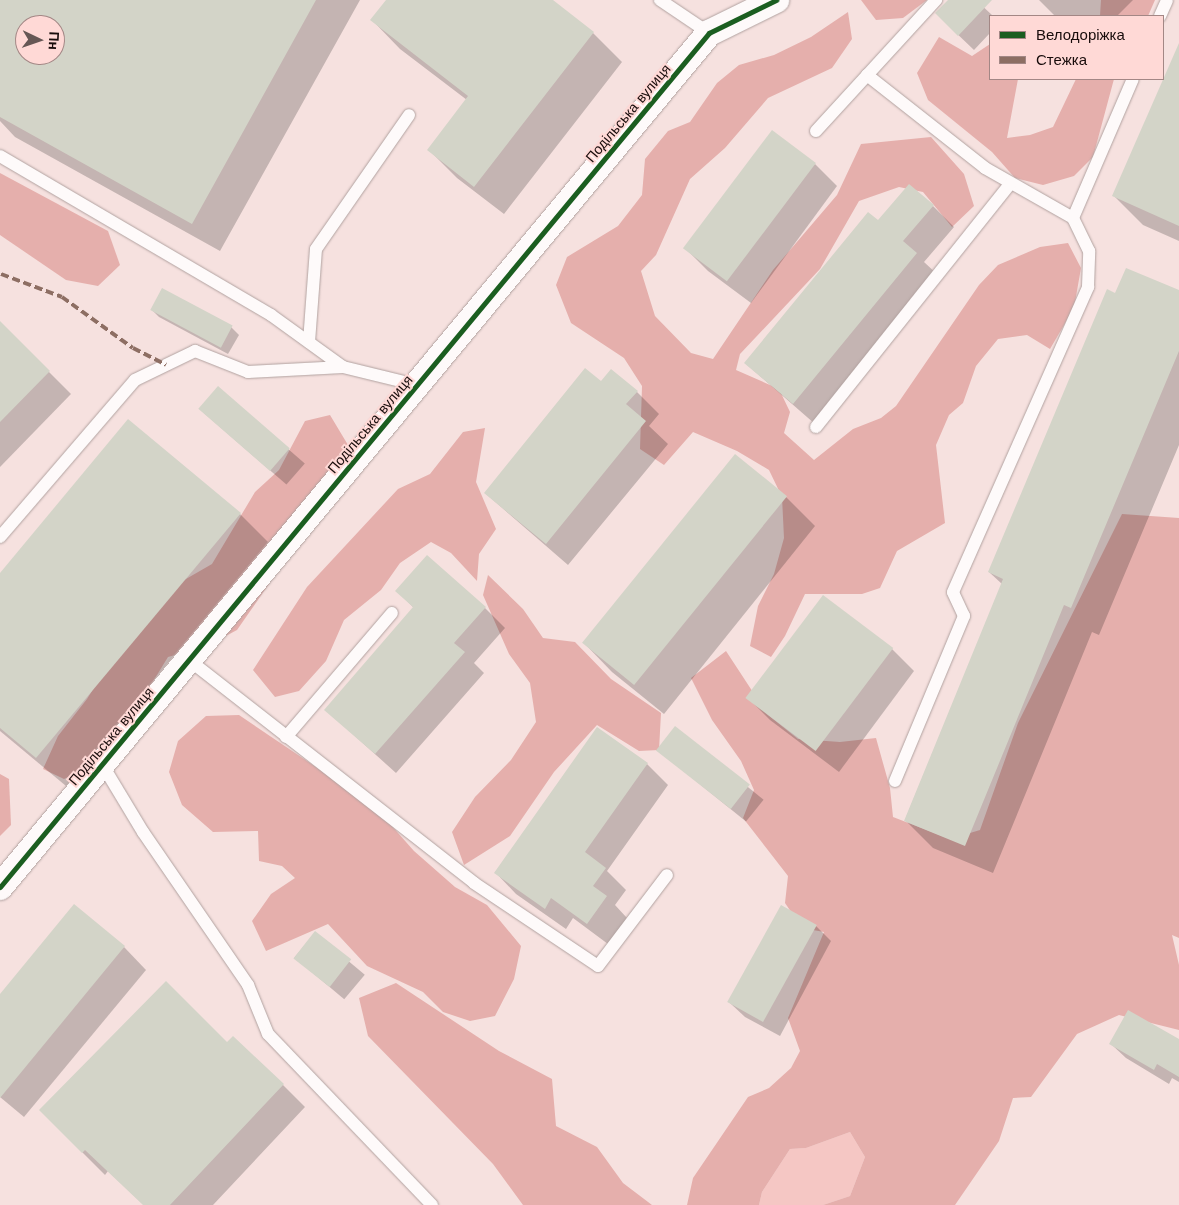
<!DOCTYPE html>
<html>
<head>
<meta charset="utf-8">
<style>
  body { margin:0 }
  #map { position:relative; width:1179px; height:1205px; overflow:hidden; background:#f6e1df; font-family:"Work Sans",sans-serif }
  div>[style] { position:absolute }
  [style*='--x'] { left:calc(var(--x)*1px); top:calc(var(--y)*1px); width:calc(var(--w)*1px); rotate:calc(var(--a)*1deg) }
  .green>* { inset:0; background:#f5c7c4 }
  .forest>* { inset:0; background:#e5afac }
  .shadow>* { inset:0; background:#0003; transform-origin:0 0 }
  .building>* { inset:0; background:#d3d4c8; transform-origin:0 0 }
  .roads { filter:drop-shadow(0 0 1px #b1a2a0) drop-shadow(0 0 1px #b1a2a0) }
  .lane>* { height:12px; margin:-6px; padding:0 6px; transform-origin:6px; border-radius:6px; background:#fefafa }
  .street>* { height:26px; margin:-13px; padding:0 13px; transform-origin:13px; border-radius:13px; background:#fefafa }
  .quiet>* { height:4px; margin-top:-2px; transform-origin:0; background:repeating-linear-gradient(90deg,#8d6e63 0 8px,transparent 0 12px) }
  .cycleway>* { height:5px; margin:-2.5px; padding:0 2.5px; transform-origin:2.5px; border-radius:2.5px; background:#1b5e20 }
  span { translate:-50% -50%; white-space:nowrap; text-align:center; line-height:1.15; -webkit-text-stroke:4px #ffd9d6; paint-order:stroke }
  .street-label { font-size:14px; color:#180c0b }
  .legend { position:absolute; left:989px; top:15px; width:175px; height:65px; box-sizing:border-box; background:#ffd9d6; border:1px solid #a38785; margin:0; padding:6px 9px; list-style:none; font-size:15px; color:#180c0b }
  .legend li { display:flex; align-items:center; gap:10px; height:25px }
  .legend b { width:25px; border:1px solid #a38785 }
  .north { position:absolute; left:15px; top:15px; width:50px; height:50px; box-sizing:border-box; background:#ffd9d6; border:1px solid #a38785; border-radius:50%; rotate:93deg; font-size:14px; font-weight:700; line-height:20px; text-align:center; color:#180c0b }
  .north::after { content:''; display:block; margin:auto; width:18px; height:22px; background:#665755; clip-path:polygon(50% 0,100% 100%,50% 72%,0 100%) }
</style>
</head>
<body>
<div id="map">
  <div class="green">
    <i style="clip-path:polygon(850px 1132px,865px 1157px,850px 1196px,823px 1205px,759px 1205px,762px 1192px,790px 1149px,806px 1148px)"></i>
  </div>
  <div class="forest">
    <i style="clip-path:polygon(861px 0,927px 0,903px 18px,876px 20px)"></i>
    <i style="clip-path:polygon(1101px 0,1155px 0,1148px 16px,1100px 16px)"></i>
    <i style="clip-path:polygon(848px 12px,852px 39px,832px 68px,768px 98px,725px 148px,690px 179px,656px 255px,641px 271px,655px 316px,691px 353px,713px 359px,773px 270px,837px 195px,861px 144px,931px 137px,964px 174px,974px 206px,952px 227px,923px 192px,899px 187px,859px 201px,820px 269px,740px 354px,736px 370px,779px 389px,790px 412px,784px 433px,814px 460px,853px 429px,881px 418px,896px 406px,979px 285px,998px 265px,1040px 247px,1068px 243px,1081px 268px,1074px 308px,1050px 349px,1027px 335px,998px 339px,976px 366px,963px 403px,949px 415px,936px 445px,945px 523px,897px 551px,880px 588px,862px 594px,805px 594px,785px 636px,771px 657px,750px 646px,758px 606px,774px 574px,784px 538px,782px 497px,769px 470px,737px 451px,693px 432px,664px 465px,640px 449px,642px 386px,624px 358px,571px 323px,556px 285px,567px 257px,618px 226px,642px 195px,645px 159px,668px 131px,690px 122px,717px 83px,739px 65px,774px 55px,811px 37px)"></i>
    <i style="clip-path:polygon(939px 37px,972px 56px,990px 44px,990px 79px,1018px 79px,1007px 138px,1030px 135px,1053px 127px,1076px 79px,1114px 79px,1093px 157px,1074px 176px,1043px 185px,1015px 178px,992px 152px,928px 100px,917px 73px)"></i>
    <i style="clip-path:polygon(0 173px,108px 231px,120px 265px,98px 286px,66px 280px,0 235px)"></i>
    <i style="clip-path:polygon(330px 415px,348px 445px,341px 486px,297px 525px,269px 584px,237px 630px,207px 646px,168px 657px,105px 760px,64px 779px,43px 769px,58px 736px,87px 699px,113px 657px,179px 583px,212px 564px,255px 492px,279px 470px,305px 421px)"></i>
    <i style="clip-path:polygon(485px 428px,476px 482px,496px 529px,479px 554px,477px 581px,451px 553px,431px 542px,400px 563px,381px 590px,344px 620px,326px 661px,299px 691px,275px 697px,253px 670px,307px 587px,398px 489px,430px 474px,463px 432px)"></i>
    <i style="clip-path:polygon(1122px 514px,1179px 518px,1179px 938px,1172px 935px,1179px 965px,1179px 1030px,1119px 1015px,1077px 1034px,1031px 1097px,1013px 1098px,999px 1141px,955px 1205px,823px 1205px,850px 1196px,865px 1157px,850px 1132px,806px 1148px,790px 1149px,762px 1192px,759px 1205px,687px 1205px,693px 1178px,748px 1097px,769px 1088px,791px 1068px,800px 1051px,788px 1018px,824px 932px,802px 928px,785px 903px,788px 876px,743px 818px,754px 790px,741px 761px,712px 720px,691px 678px,726px 651px,768px 715px,798px 739px,840px 742px,876px 738px,890px 788px,893px 817px,950px 839px,980px 830px,1018px 723px)"></i>
    <i style="clip-path:polygon(488px 575px,523px 609px,543px 638px,575px 642px,611px 679px,661px 713px,659px 750px,639px 751px,597px 725px,554px 772px,510px 836px,464px 865px,452px 832px,475px 797px,511px 760px,536px 722px,530px 683px,509px 654px,483px 595px)"></i>
    <i style="clip-path:polygon(239px 715px,375px 807px,414px 851px,455px 887px,487px 905px,521px 946px,514px 979px,495px 1016px,470px 1021px,443px 1012px,423px 992px,367px 966px,328px 924px,266px 951px,252px 921px,271px 894px,295px 878px,282px 866px,259px 861px,258px 831px,213px 832px,182px 805px,169px 772px,178px 741px,206px 716px)"></i>
    <i style="clip-path:polygon(0 774px,9px 779px,11px 825px,0 836px)"></i>
    <i style="clip-path:polygon(396px 983px,499px 1051px,552px 1079px,556px 1126px,597px 1147px,623px 1183px,652px 1205px,523px 1205px,493px 1164px,368px 1036px,359px 998px)"></i>
  </div>
  <div class="shadow">
    <i style="clip-path:polygon(evenodd,0 0,360px 0,220px 251px,15px 137px,0 121px,0 0,25px 25px,55px 25px,55px 55px,25px 55px,25px 25px)"></i>
    <i style="clip-path:polygon(387px 0,551px 0,593px 33px,622px 62px,504px 214px,457px 178px,429px 150px,467px 100px,400px 49px,372px 20px)"></i>
    <i style="clip-path:polygon(949px 0,976px 0,993px 16px,990px 16px,990px 33px,974px 50px,951px 28px)"></i>
    <i style="clip-path:polygon(1039px 0,1133px 0,1117px 16px,1055px 16px)"></i>
    <i style="clip-path:polygon(1179px 46px,1179px 241px,1143px 225px,1114px 196px)"></i>
    <i style="clip-path:polygon(815px 164px,837px 186px,751px 303px,708px 271px,686px 249px)"></i>
    <i style="clip-path:polygon(933px 206px,954px 227px,924px 262px,938px 275px,815px 424px,745px 363px,878px 221px)"></i>
    <i style="clip-path:polygon(162px 290px,231px 327px,239px 335px,228px 354px,159px 317px,152px 310px)"></i>
    <i style="clip-path:polygon(1179px 292px,1179px 445px,1099px 635px,1092px 632px,993px 873px,933px 848px,905px 820px,1002px 584px,989px 572px,1116px 294px)"></i>
    <i style="clip-path:polygon(12px 335px,71px 394px,0 467px,0 347px)"></i>
    <i style="clip-path:polygon(601px 383px,637px 392px,659px 414px,649px 426px,668px 444px,568px 565px,485px 493px)"></i>
    <i style="left:218px;top:388px;width:115px;height:28px;rotate:41deg"></i>
    <i style="clip-path:polygon(786px 497px,815px 526px,664px 714px,612px 672px,584px 643px)"></i>
    <i style="clip-path:polygon(240px 514px,268px 542px,66px 786px,0 731px,0 575px)"></i>
    <i style="clip-path:polygon(397px 591px,485px 608px,505px 628px,474px 663px,484px 673px,396px 773px,326px 710px,414px 608px)"></i>
    <i style="clip-path:polygon(892px 649px,914px 671px,839px 772px,770px 720px,748px 698px)"></i>
    <i style="left:675px;top:728px;width:114px;height:28px;rotate:39deg"></i>
    <i style="clip-path:polygon(647px 764px,668px 785px,607px 871px,626px 890px,615px 905px,627px 918px,608px 944px,573px 918px,566px 929px,516px 894px,495px 872px)"></i>
    <i style="clip-path:polygon(816px 926px,831px 941px,780px 1036px,745px 1017px,730px 1003px)"></i>
    <i style="left:315px;top:933px;width:65px;height:32px;rotate:40deg"></i>
    <i style="clip-path:polygon(124px 947px,146px 970px,24px 1117px,0 1097px,0 996px)"></i>
    <i style="clip-path:polygon(1179px 1042px,1179px 1082px,1172px 1078px,1169px 1084px,1126px 1058px,1111px 1044px)"></i>
    <i style="clip-path:polygon(227px 1044px,283px 1085px,305px 1107px,213px 1205px,144px 1205px,108px 1171px,105px 1175px,40px 1110px)"></i>
  </div>
  <div class="building">
    <i style="clip-path:polygon(evenodd,0 0,316px 0,192px 224px,0 117px,0 0,25px 25px,55px 25px,55px 55px,25px 55px,25px 25px)"></i>
    <i style="clip-path:polygon(386px 0,553px 0,594px 32px,474px 187px,427px 150px,468px 96px,370px 20px)"></i>
    <i style="clip-path:polygon(948px 0,992px 0,958px 36px,935px 13px)"></i>
    <i style="clip-path:polygon(1179px 43px,1179px 226px,1112px 196px)"></i>
    <i style="left:772px;top:130px;width:55px;height:148px;rotate:37deg"></i>
    <i style="clip-path:polygon(909px 184px,934px 205px,903px 241px,917px 253px,793px 404px,744px 363px,868px 212px,878px 220px)"></i>
    <i style="clip-path:polygon(1126px 268px,1179px 290px,1179px 351px,1071px 608px,1064px 605px,965px 846px,904px 821px,1003px 579px,988px 572px,1107px 289px,1115px 293px)"></i>
    <i style="left:162px;top:288px;width:80px;height:25px;rotate:28deg"></i>
    <i style="clip-path:polygon(0 321px,50px 371px,0 422px)"></i>
    <i style="clip-path:polygon(585px 368px,601px 381px,611px 369px,638px 391px,626px 404px,646px 421px,546px 544px,484px 493px)"></i>
    <i style="left:218px;top:386px;width:95px;height:30px;rotate:41deg"></i>
    <i style="clip-path:polygon(128px 419px,241px 513px,36px 758px,0 728px,0 573px)"></i>
    <i style="left:735px;top:454px;width:67px;height:243px;rotate:39deg"></i>
    <i style="clip-path:polygon(427px 555px,486px 607px,454px 643px,465px 652px,375px 754px,324px 710px,413px 607px,395px 591px)"></i>
    <i style="left:823px;top:595px;width:88px;height:129px;rotate:37deg"></i>
    <i style="left:675px;top:726px;width:95px;height:31px;rotate:38deg"></i>
    <i style="clip-path:polygon(597px 727px,648px 763px,585px 852px,606px 868px,593px 886px,607px 896px,587px 924px,551px 898px,545px 909px,494px 873px)"></i>
    <i style="clip-path:polygon(74px 904px,125px 946px,0 1098px,0 994px)"></i>
    <i style="left:781px;top:905px;width:41px;height:111px;rotate:29deg"></i>
    <i style="left:315px;top:931px;width:46px;height:35px;rotate:38deg"></i>
    <i style="clip-path:polygon(166px 981px,227px 1042px,233px 1036px,284px 1084px,170px 1205px,143px 1205px,85px 1150px,82px 1153px,39px 1110px)"></i>
    <i style="clip-path:polygon(1128px 1010px,1179px 1039px,1179px 1077px,1157px 1064px,1154px 1070px,1109px 1044px)"></i>
  </div>
  <div class="roads">
    <div class="lane">
      <i style="--x:660;--y:0;--w:59;--a:34"></i>
      <i style="--x:1160;--y:16;--w:17;--a:-66"></i>
      <i style="--x:867;--y:75;--w:150;--a:38.2"></i>
      <i style="--x:985;--y:168;--w:101;--a:29.6"></i>
      <i style="--x:1073;--y:218;--w:151;--a:-66.7"></i>
      <i style="--x:816;--y:131;--w:178;--a:-47.5"></i>
      <i style="--x:0;--y:156;--w:314;--a:30.4"></i>
      <i style="--x:271;--y:315;--w:89;--a:35.8"></i>
      <i style="--x:343;--y:367;--w:76;--a:13.7"></i>
      <i style="--x:309;--y:342;--w:93;--a:-85.7"></i>
      <i style="--x:316;--y:249;--w:163;--a:-55.2"></i>
      <i style="--x:816;--y:427;--w:312;--a:-51.4"></i>
      <i style="--x:0;--y:537;--w:207;--a:-49.3"></i>
      <i style="--x:135;--y:380;--w:67;--a:-25.8"></i>
      <i style="--x:195;--y:351;--w:57;--a:21.6"></i>
      <i style="--x:248;--y:372;--w:95;--a:-3"></i>
      <i style="--x:189;--y:660;--w:362;--a:38"></i>
      <i style="--x:474;--y:883;--w:149;--a:33.8"></i>
      <i style="--x:598;--y:966;--w:114;--a:-52.8"></i>
      <i style="--x:286;--y:737;--w:163;--a:-49.5"></i>
      <i style="--x:102;--y:764;--w:79;--a:58.9"></i>
      <i style="--x:143;--y:832;--w:186;--a:55.5"></i>
      <i style="--x:248;--y:985;--w:53;--a:67.8"></i>
      <i style="--x:268;--y:1034;--w:237;--a:46.2"></i>
      <i style="--x:895;--y:781;--w:179;--a:-67.3"></i>
      <i style="--x:964;--y:616;--w:26;--a:-115"></i>
      <i style="--x:953;--y:592;--w:334;--a:-66.1"></i>
      <i style="--x:1088;--y:287;--w:36;--a:-88"></i>
      <i style="--x:1089;--y:251;--w:37;--a:-116"></i>
    </div>
    <div class="street">
      <i style="--x:0;--y:887;--w:1110;--a:-50.3"></i>
      <i style="--x:709;--y:33;--w:75;--a:-26.2"></i>
    </div>
  </div>
  <div class="quiet">
    <i style="--x:1;--y:274;--w:65;--a:20.7"></i>
    <i style="--x:62;--y:297;--w:87;--a:35.7"></i>
    <i style="--x:133;--y:348;--w:37;--a:27"></i>
  </div>
  <div class="cycleway">
    <i style="--x:0;--y:887;--w:1110;--a:-50.3"></i>
    <i style="--x:709;--y:33;--w:75;--a:-26.2"></i>
  </div>
  <div class="street-label">
    <span style="left:628px;top:113px;rotate:-50deg">Подільська вулиця</span>
    <span style="left:370px;top:424px;rotate:-50deg">Подільська вулиця</span>
    <span style="left:111px;top:736px;rotate:-50deg">Подільська вулиця</span>
  </div>
  <ul class="legend">
  <li><b style="height:6px;background:#1b5e20"></b>Велодоріжка</li>
  <li><b style="height:6px;background:#8d6e63"></b>Стежка</li>
  </ul>
  <div class="north">Пн</div>
</div>
</body>
</html>
